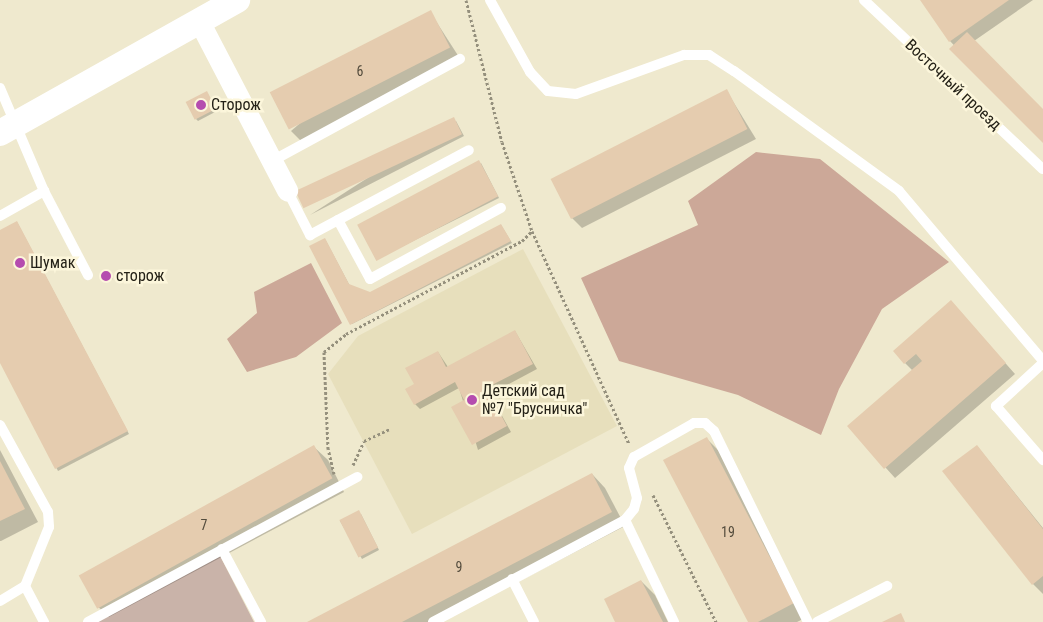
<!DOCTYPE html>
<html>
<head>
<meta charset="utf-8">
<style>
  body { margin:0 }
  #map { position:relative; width:1043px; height:622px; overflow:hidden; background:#efe9ce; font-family:"Roboto Condensed",sans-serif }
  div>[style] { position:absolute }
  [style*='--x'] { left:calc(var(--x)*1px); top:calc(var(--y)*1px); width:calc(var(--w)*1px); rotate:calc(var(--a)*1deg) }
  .built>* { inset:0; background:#e7dfbc }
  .green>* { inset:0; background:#c9b3a9 }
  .forest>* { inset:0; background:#cca898 }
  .shadow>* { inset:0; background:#0003 }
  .building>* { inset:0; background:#e5ccaf; transform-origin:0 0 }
  .path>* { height:3px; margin-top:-1.5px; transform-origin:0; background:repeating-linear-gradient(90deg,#95907d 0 2.5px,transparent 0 5px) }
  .service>* { height:10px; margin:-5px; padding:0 5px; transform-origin:5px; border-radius:5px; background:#fff }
  .minor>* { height:21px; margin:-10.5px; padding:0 10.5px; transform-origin:10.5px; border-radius:10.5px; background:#fff }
  .tertiary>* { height:26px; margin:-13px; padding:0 13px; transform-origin:13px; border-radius:13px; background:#fff }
  .dots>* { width:14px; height:14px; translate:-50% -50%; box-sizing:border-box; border:2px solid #fcf6db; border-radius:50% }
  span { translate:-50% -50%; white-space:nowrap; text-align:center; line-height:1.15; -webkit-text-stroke:5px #fcf6db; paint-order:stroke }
  .number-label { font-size:14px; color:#544c3d }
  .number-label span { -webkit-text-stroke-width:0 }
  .street-label { font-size:16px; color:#242117 }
  .poi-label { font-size:16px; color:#242117 }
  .left { translate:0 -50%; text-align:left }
</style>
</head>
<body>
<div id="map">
  <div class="built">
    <i style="clip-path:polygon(523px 249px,617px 426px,412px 534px,328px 374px,358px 336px)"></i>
  </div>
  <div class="green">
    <i style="clip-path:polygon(220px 556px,254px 622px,95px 622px)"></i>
  </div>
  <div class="forest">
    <i style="clip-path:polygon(756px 152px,820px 159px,949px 262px,882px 309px,839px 389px,821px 435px,738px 395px,619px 361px,581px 278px,698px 225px,688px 201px)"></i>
    <i style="clip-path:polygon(311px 263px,342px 323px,296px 357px,247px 372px,227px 339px,257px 313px,254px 292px)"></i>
  </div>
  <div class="shadow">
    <i style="clip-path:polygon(921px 0,1033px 0,974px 41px,1043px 110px,1043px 141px,950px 41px)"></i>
    <i style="clip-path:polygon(430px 12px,459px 57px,301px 141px,291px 131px)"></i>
    <i style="clip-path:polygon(726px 90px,756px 139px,582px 228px,572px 218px)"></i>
    <i style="clip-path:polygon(207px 93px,217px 111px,198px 121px,196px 119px)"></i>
    <i style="clip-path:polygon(456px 121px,464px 136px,310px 215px)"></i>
    <i style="clip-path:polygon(481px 163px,499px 198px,377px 259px)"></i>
    <i style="clip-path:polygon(17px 222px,129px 434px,58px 471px,0 360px,0 231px)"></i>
    <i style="clip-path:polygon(501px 225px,512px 243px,352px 324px,325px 239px,350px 286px,370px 294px)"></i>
    <i style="clip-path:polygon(109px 273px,113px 279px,106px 282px,104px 280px)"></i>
    <i style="clip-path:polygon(960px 312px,1015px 374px,895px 478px,849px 427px,913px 371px,905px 363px)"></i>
    <i style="clip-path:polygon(515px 331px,537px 369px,490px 394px,511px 432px,478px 450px,459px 388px,420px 409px,415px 404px,415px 385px,438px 352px,448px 367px)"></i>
    <i style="clip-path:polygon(707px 439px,720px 452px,807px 617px,797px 622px,749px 622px)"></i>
    <i style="clip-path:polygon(977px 446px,1043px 528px,1043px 594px,1033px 584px)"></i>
    <i style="clip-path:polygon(314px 447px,328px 460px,344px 492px,109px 617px,95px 604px)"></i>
    <i style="clip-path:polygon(0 450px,38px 522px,1px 541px,0 541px)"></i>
    <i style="clip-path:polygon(592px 474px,605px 488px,625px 526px,441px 622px,309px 622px)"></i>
    <i style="clip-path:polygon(361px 514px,379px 550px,362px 559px,340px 521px)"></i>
    <i style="clip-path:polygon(641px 581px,655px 595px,668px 622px,617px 622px)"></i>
  </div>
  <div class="building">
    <i style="clip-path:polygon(920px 0,1009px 0,949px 42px)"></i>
    <i style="left:431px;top:10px;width:42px;height:181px;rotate:63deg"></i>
    <i style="clip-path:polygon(967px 32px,1043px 109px,1043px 143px,949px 49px)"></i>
    <i style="left:727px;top:89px;width:45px;height:198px;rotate:63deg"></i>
    <i style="left:207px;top:91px;width:20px;height:24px;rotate:63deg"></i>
    <i style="left:454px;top:117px;width:19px;height:175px;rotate:65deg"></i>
    <i style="left:479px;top:160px;width:41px;height:138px;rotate:62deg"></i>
    <i style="clip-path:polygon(17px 221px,128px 431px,55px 469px,0 363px,0 230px)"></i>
    <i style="clip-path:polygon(501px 224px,511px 241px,350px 325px,309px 246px,325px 238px,349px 284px,370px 292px)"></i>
    <i style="left:109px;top:272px;width:5px;height:9px;rotate:68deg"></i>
    <i style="clip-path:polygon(951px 300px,1006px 363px,884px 469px,847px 426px,922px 361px,916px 354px,904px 364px,893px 351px)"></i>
    <i style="clip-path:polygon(515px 330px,533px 364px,486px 388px,507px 426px,472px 445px,451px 407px,464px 400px,455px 382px,414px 405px,405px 389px,414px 384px,405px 368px,438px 351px,446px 367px)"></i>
    <i style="clip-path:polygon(707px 437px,794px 603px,758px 622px,748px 622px,663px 460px)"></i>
    <i style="left:314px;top:445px;width:38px;height:269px;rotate:61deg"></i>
    <i style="clip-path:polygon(977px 445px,1043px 529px,1043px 576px,1032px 585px,942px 471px)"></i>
    <i style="clip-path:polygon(0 461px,25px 509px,0 521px)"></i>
    <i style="clip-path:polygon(592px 473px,612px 512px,402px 622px,307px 622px)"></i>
    <i style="left:359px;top:510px;width:42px;height:22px;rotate:63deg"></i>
    <i style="clip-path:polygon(641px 580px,663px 622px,615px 622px,604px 599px)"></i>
    <i style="clip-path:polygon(901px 613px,905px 622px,882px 622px)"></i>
  </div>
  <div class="path">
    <i style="--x:466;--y:0;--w:146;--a:75.8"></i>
    <i style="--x:502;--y:142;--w:94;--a:71.4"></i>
    <i style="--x:532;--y:231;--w:234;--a:65.5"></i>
    <i style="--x:353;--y:465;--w:26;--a:-65"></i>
    <i style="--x:364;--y:441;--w:29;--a:-25"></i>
    <i style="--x:334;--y:474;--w:26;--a:-103"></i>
    <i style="--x:328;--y:449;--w:97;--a:-92.4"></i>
    <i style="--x:324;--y:352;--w:28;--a:-39"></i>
    <i style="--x:346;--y:334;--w:199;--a:-27.9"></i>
    <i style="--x:522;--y:241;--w:14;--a:-45"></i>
    <i style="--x:653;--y:495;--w:142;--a:63.6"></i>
  </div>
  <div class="service">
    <i style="--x:490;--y:0;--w:82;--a:60.9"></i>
    <i style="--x:530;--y:72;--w:26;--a:47"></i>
    <i style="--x:548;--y:91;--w:28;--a:6"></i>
    <i style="--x:576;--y:94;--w:115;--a:-19.9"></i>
    <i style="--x:684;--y:55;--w:25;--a:0"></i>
    <i style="--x:709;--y:55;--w:30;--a:33"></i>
    <i style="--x:734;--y:71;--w:204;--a:36"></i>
    <i style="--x:899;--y:191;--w:223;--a:49.7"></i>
    <i style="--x:864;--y:0;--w:246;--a:43.4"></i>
    <i style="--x:0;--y:88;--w:112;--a:66.9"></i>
    <i style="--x:44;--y:191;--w:95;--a:62.4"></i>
    <i style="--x:272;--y:161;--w:214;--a:-28.5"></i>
    <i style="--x:287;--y:190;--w:51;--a:62.9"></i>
    <i style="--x:310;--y:235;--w:180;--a:-28.1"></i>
    <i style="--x:0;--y:216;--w:51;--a:-29.6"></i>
    <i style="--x:338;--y:220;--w:67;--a:61.5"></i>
    <i style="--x:370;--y:279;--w:149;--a:-28.5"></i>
    <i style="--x:1043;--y:363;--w:64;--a:137.5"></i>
    <i style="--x:996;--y:406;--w:72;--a:49"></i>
    <i style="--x:0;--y:425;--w:99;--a:61.1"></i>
    <i style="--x:48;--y:512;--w:15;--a:86"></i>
    <i style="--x:49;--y:527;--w:64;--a:112.1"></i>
    <i style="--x:625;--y:520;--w:14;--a:-51"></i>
    <i style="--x:634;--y:509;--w:11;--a:-75"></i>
    <i style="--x:637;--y:498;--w:31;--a:-105"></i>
    <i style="--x:629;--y:468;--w:12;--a:-66"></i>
    <i style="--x:634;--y:457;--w:69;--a:-29.5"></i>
    <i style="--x:694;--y:423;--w:11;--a:0"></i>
    <i style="--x:705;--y:423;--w:12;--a:42"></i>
    <i style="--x:714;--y:431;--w:213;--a:63.8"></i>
    <i style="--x:222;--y:549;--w:83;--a:61.9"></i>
    <i style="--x:512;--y:579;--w:48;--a:62.9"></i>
    <i style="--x:0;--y:601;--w:29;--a:-31"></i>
    <i style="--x:25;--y:586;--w:41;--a:62.2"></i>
    <i style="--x:88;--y:622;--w:306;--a:-28.3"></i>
    <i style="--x:433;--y:622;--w:217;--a:-28"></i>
    <i style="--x:625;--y:520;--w:113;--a:64.3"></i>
    <i style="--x:817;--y:622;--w:79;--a:-27.2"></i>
  </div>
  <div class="minor">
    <i style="--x:199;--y:21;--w:191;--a:62.5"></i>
  </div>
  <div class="tertiary">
    <i style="--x:0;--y:133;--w:272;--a:-29.3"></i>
  </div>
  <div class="dots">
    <i style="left:201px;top:105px;background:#b54caf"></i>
    <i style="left:20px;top:263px;background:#b54caf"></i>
    <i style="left:106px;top:276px;background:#b54caf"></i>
    <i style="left:472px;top:400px;background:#b54caf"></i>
  </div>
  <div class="number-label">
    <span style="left:360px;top:71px">6</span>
    <span style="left:204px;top:525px">7</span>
    <span style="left:728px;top:532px">19</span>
    <span style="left:459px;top:567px">9</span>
  </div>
  <div class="street-label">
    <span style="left:953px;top:85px;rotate:43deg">Восточный проезд</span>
  </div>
  <div class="poi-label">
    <span class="left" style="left:211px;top:105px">Сторож</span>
    <span class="left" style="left:30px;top:263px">Шумак</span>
    <span class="left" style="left:116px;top:276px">сторож</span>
    <span class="left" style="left:482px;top:400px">Детский сад<br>№7 "Брусничка"</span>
  </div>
</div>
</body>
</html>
